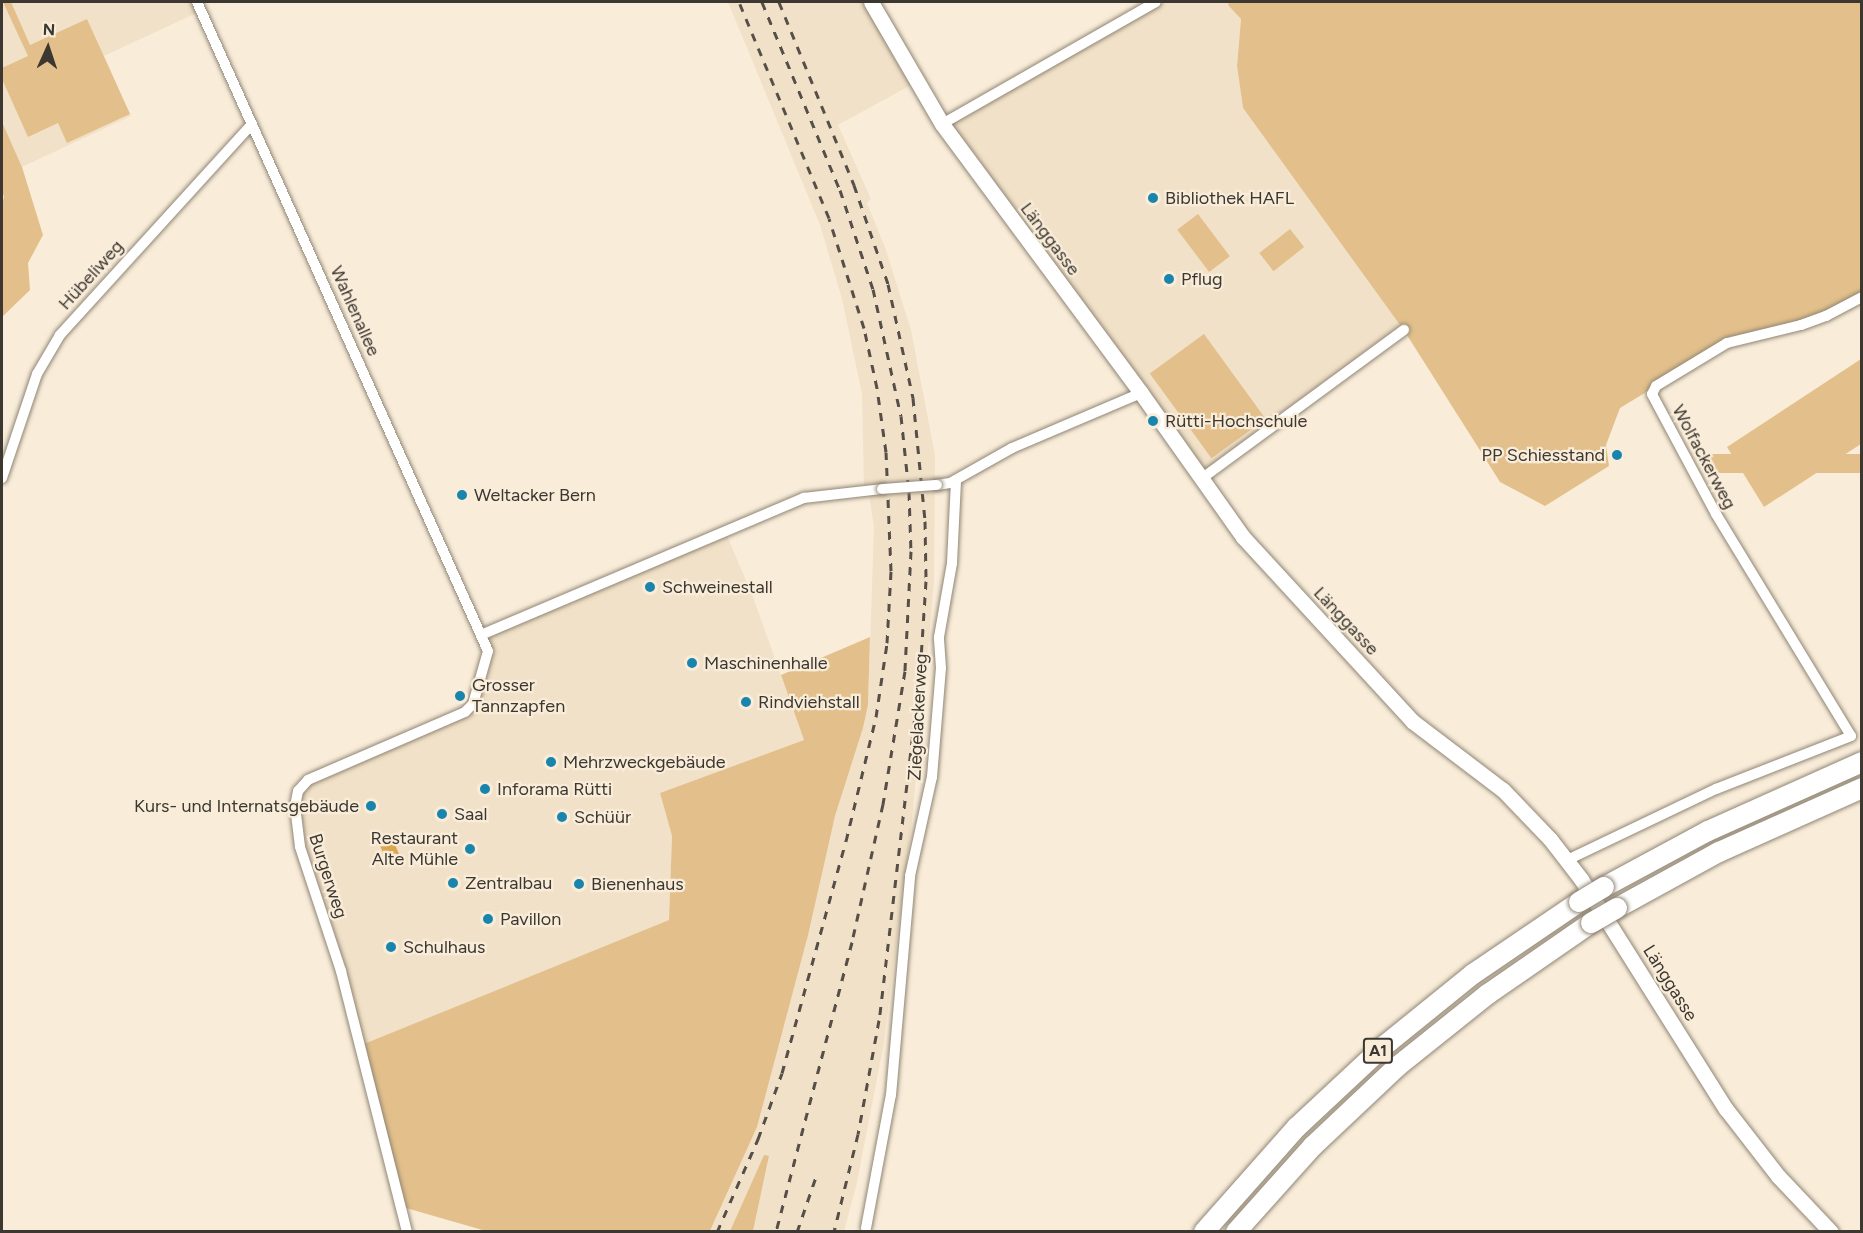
<!DOCTYPE html>
<html>
<head>
<meta charset="utf-8">
<style>
  body { margin:0 }
  #map { position:relative; width:1863px; height:1233px; overflow:hidden; background:#f9edda; font-family:Figtree,sans-serif }
  div>[style] { position:absolute }
  [style*='--x'] { left:calc(var(--x)*1px); top:calc(var(--y)*1px); width:calc(var(--w)*1px); rotate:calc(var(--a)*1deg) }
  .built>* { inset:0; background:#f1e1c8 }
  .green>* { inset:0; background:#e3c08b; transform-origin:0 0 }
  .water>* { inset:0; background:#daa64e }
  .roads { filter:drop-shadow(0 0 2px #908574) drop-shadow(0 0 2px #908574) }
  .street>* { height:10px; margin:-5px; padding:0 5px; transform-origin:5px; border-radius:5px; background:#fff }
  .secondary>* { height:15px; margin:-7.5px; padding:0 7.5px; transform-origin:7.5px; border-radius:7.5px; background:#fff }
  .highway>* { height:20px; margin:-10px; padding:0 10px; transform-origin:10px; border-radius:10px; background:#fff }
  .rail>* { height:3px; margin-top:-1.5px; transform-origin:0; background:repeating-linear-gradient(90deg,#554f47 0 8px,transparent 0 16px) }
  .bridges { filter:drop-shadow(0 0 2px #908574) drop-shadow(0 0 2px #908574) }
  .street-bridge>* { height:10px; margin:-5px; padding:0 5px; transform-origin:5px; border-radius:5px; background:#fff }
  .highway-bridge>* { height:20px; margin:-10px; padding:0 10px; transform-origin:10px; border-radius:10px; background:#fff }
  .dots>* { width:16px; height:16px; translate:-50% -50%; box-sizing:border-box; border:3px solid #f9edda; border-radius:50% }
  span { translate:-50% -50%; white-space:nowrap; text-align:center; line-height:1.15; -webkit-text-stroke:4.5px #f9edda; paint-order:stroke }
  .shield-label span { padding:2px 4px; background:#f9edda; border:2px solid; border-radius:4px; -webkit-text-stroke-width:0 }
  .shield-label { font-size:16px; color:#3c3730; font-weight:700 }
  .poi-label { font-size:18px; color:#3c3730 }
  .left { translate:0 -50%; text-align:left }
  .right { translate:-100% -50%; text-align:right }
  .street-label { font-size:18px; color:#3c3730 }
  .frame { position:absolute; inset:0; border:3px solid #3c3730; pointer-events:none }
  .north { position:absolute; left:18px; top:18px; width:60px; height:60px; -webkit-text-stroke:4px #f9edda; paint-order:stroke; rotate:3deg; font-size:16px; font-weight:700; line-height:24px; text-align:center; color:#3c3730 }
  .north::after { content:''; display:block; margin:auto; width:21px; height:27px; background:#3c3730; clip-path:polygon(50% 0,100% 100%,50% 72%,0 100%) }
</style>
</head>
<body>
<div id="map">
  <div class="built">
    <i style="clip-path:polygon(2px 2px,201px 2px,205px 9px,104px 56px,131px 116px,22px 167px,2px 122px)"></i>
    <i style="clip-path:polygon(728px 2px,867px 2px,911px 85px,838px 125px,871px 199px,867px 203px,886px 250px,911px 330px,935px 455px,934px 583px,912px 821px,883px 1048px,856px 1187px,844px 1231px,753px 1231px,769px 1157px,764px 1155px,730px 1231px,710px 1232px,757px 1127px,835px 816px,863px 728px,868px 704px,874px 527px,869px 494px,864px 491px,862px 394px,842px 299px,820px 225px)"></i>
    <i style="clip-path:polygon(1160px 2px,1229px 2px,1228px 5px,1241px 19px,1237px 66px,1243px 108px,1405px 332px,1215px 474px,1205px 469px,952px 125px)"></i>
    <i style="clip-path:polygon(725px 531px,753px 597px,804px 740px,660px 793px,672px 836px,669px 920px,359px 1047px,300px 847px,295px 806px,308px 780px,465px 712px,486px 665px,481px 635px)"></i>
  </div>
  <div class="green">
    <i style="clip-path:polygon(3px 2px,11px 2px,30px 45px,87px 19px,130px 114px,67px 143px,58px 123px,28px 137px,2px 79px,2px 68px,28px 56px)"></i>
    <i style="clip-path:polygon(1229px 2px,1861px 2px,1861px 297px,1826px 316px,1727px 343px,1620px 408px,1606px 445px,1609px 466px,1545px 506px,1500px 482px,1405px 332px,1243px 108px,1237px 66px,1241px 19px,1228px 5px)"></i>
    <i style="clip-path:polygon(2px 122px,22px 167px,43px 235px,28px 263px,30px 290px,2px 317px,2px 204px,4px 197px,2px 191px)"></i>
    <i style="left:1198px;top:214px;width:53px;height:26px;rotate:53deg"></i>
    <i style="left:1290px;top:229px;width:23px;height:39px;rotate:52deg"></i>
    <i style="left:1204px;top:334px;width:105px;height:67px;rotate:54deg"></i>
    <i style="clip-path:polygon(1861px 359px,1861px 444px,1764px 507px,1727px 447px)"></i>
    <i style="left:1861px;top:454px;width:19px;height:153px;rotate:90deg"></i>
    <i style="clip-path:polygon(870px 637px,868px 705px,863px 728px,835px 816px,808px 935px,757px 1127px,710px 1231px,486px 1231px,406px 1208px,364px 1044px,669px 920px,672px 836px,660px 793px,804px 740px,781px 675px)"></i>
    <i style="clip-path:polygon(764px 1155px,769px 1156px,753px 1231px,730px 1231px)"></i>
  </div>
  <div class="water">
    <i style="clip-path:polygon(386px 836px,393px 840px,399px 854px,384px 855px,379px 843px,381px 838px)"></i>
  </div>
  <div class="roads">
    <div class="street">
      <i style="--x:197;--y:2;--w:711;--a:65.85"></i>
      <i style="--x:488;--y:651;--w:55;--a:105.8"></i>
      <i style="--x:473;--y:704;--w:11;--a:135"></i>
      <i style="--x:465;--y:712;--w:171;--a:156.6"></i>
      <i style="--x:308;--y:780;--w:15;--a:132"></i>
      <i style="--x:298;--y:791;--w:15;--a:101"></i>
      <i style="--x:295;--y:806;--w:41;--a:83"></i>
      <i style="--x:300;--y:847;--w:131;--a:71.7"></i>
      <i style="--x:341;--y:971;--w:269;--a:75.8"></i>
      <i style="--x:942;--y:124;--w:246;--a:-29.7"></i>
      <i style="--x:2;--y:478;--w:110;--a:-71.4"></i>
      <i style="--x:37;--y:374;--w:45;--a:-59.5"></i>
      <i style="--x:60;--y:335;--w:285;--a:-47.7"></i>
      <i style="--x:1201;--y:479;--w:252;--a:-36.3"></i>
      <i style="--x:937;--y:485;--w:13;--a:-9"></i>
      <i style="--x:950;--y:483;--w:71;--a:-29.4"></i>
      <i style="--x:1012;--y:448;--w:140;--a:-23.1"></i>
      <i style="--x:481;--y:635;--w:351;--a:-23"></i>
      <i style="--x:804;--y:498;--w:79;--a:-6.6"></i>
      <i style="--x:1567;--y:860;--w:165;--a:-25.5"></i>
      <i style="--x:1716;--y:789;--w:145;--a:-21.4"></i>
      <i style="--x:1851;--y:736;--w:260;--a:-121.3"></i>
      <i style="--x:1716;--y:514;--w:136;--a:-118.1"></i>
      <i style="--x:1652;--y:394;--w:9;--a:-63"></i>
      <i style="--x:1656;--y:386;--w:83;--a:-31.2"></i>
      <i style="--x:1727;--y:343;--w:76;--a:-13.7"></i>
      <i style="--x:1801;--y:325;--w:27;--a:-20"></i>
      <i style="--x:1826;--y:316;--w:41;--a:-27.8"></i>
      <i style="--x:866;--y:1228;--w:135;--a:-79.4"></i>
      <i style="--x:891;--y:1095;--w:220;--a:-85"></i>
      <i style="--x:910;--y:876;--w:101;--a:-77.5"></i>
      <i style="--x:932;--y:777;--w:109;--a:-85.3"></i>
      <i style="--x:941;--y:668;--w:31;--a:-94"></i>
      <i style="--x:939;--y:637;--w:75;--a:-80"></i>
      <i style="--x:952;--y:563;--w:83;--a:-87.2"></i>
    </div>
    <div class="secondary">
      <i style="--x:871;--y:2;--w:141;--a:59.8"></i>
      <i style="--x:942;--y:124;--w:335;--a:53.5"></i>
      <i style="--x:1141;--y:393;--w:176;--a:54.7"></i>
      <i style="--x:1243;--y:537;--w:250;--a:47.4"></i>
      <i style="--x:1412;--y:721;--w:114;--a:37.2"></i>
      <i style="--x:1503;--y:790;--w:68;--a:46.2"></i>
      <i style="--x:1550;--y:839;--w:51;--a:52.2"></i>
      <i style="--x:1581;--y:879;--w:272;--a:57.8"></i>
      <i style="--x:1726;--y:1109;--w:85;--a:52.2"></i>
      <i style="--x:1778;--y:1176;--w:77;--a:46.6"></i>
    </div>
    <div class="highway">
      <i style="--x:1604;--y:887;--w:118;--a:-28.3"></i>
      <i style="--x:1708;--y:831;--w:169;--a:-24.1"></i>
      <i style="--x:1617;--y:908;--w:116;--a:-28.8"></i>
      <i style="--x:1719;--y:852;--w:157;--a:-24.1"></i>
      <i style="--x:1204;--y:1232;--w:140;--a:-48.5"></i>
      <i style="--x:1297;--y:1127;--w:119;--a:-43"></i>
      <i style="--x:1384;--y:1046;--w:114;--a:-39"></i>
      <i style="--x:1473;--y:974;--w:128;--a:-34.2"></i>
      <i style="--x:1236;--y:1232;--w:115;--a:-48.2"></i>
      <i style="--x:1313;--y:1146;--w:117;--a:-43.3"></i>
      <i style="--x:1398;--y:1066;--w:115;--a:-38.7"></i>
      <i style="--x:1488;--y:994;--w:125;--a:-34.6"></i>
    </div>
  </div>
  <div class="rail">
    <i style="--x:762;--y:2;--w:204;--a:67.5"></i>
    <i style="--x:840;--y:190;--w:104;--a:71.6"></i>
    <i style="--x:873;--y:289;--w:130;--a:77.6"></i>
    <i style="--x:901;--y:416;--w:76;--a:84"></i>
    <i style="--x:909;--y:492;--w:59;--a:88.1"></i>
    <i style="--x:911;--y:551;--w:120;--a:92.9"></i>
    <i style="--x:905;--y:671;--w:135;--a:99.4"></i>
    <i style="--x:883;--y:804;--w:141;--a:102.7"></i>
    <i style="--x:852;--y:942;--w:300;--a:104.7"></i>
    <i style="--x:779;--y:2;--w:198;--a:67.7"></i>
    <i style="--x:854;--y:185;--w:105;--a:71"></i>
    <i style="--x:888;--y:284;--w:117;--a:77.6"></i>
    <i style="--x:913;--y:398;--w:124;--a:84.4"></i>
    <i style="--x:925;--y:521;--w:60;--a:89"></i>
    <i style="--x:926;--y:581;--w:92;--a:93.7"></i>
    <i style="--x:920;--y:673;--w:349;--a:96.7"></i>
    <i style="--x:879;--y:1020;--w:116;--a:100.4"></i>
    <i style="--x:858;--y:1134;--w:101;--a:103.8"></i>
    <i style="--x:717;--y:1232;--w:102;--a:-66.2"></i>
    <i style="--x:758;--y:1139;--w:70;--a:-70"></i>
    <i style="--x:782;--y:1073;--w:241;--a:-74.6"></i>
    <i style="--x:846;--y:841;--w:128;--a:-76.4"></i>
    <i style="--x:876;--y:717;--w:75;--a:-81.5"></i>
    <i style="--x:887;--y:643;--w:72;--a:-86.8"></i>
    <i style="--x:891;--y:571;--w:119;--a:-92.4"></i>
    <i style="--x:886;--y:452;--w:65;--a:-98"></i>
    <i style="--x:877;--y:388;--w:61;--a:-102.2"></i>
    <i style="--x:864;--y:328;--w:115;--a:-107.7"></i>
    <i style="--x:829;--y:218;--w:234;--a:-112.6"></i>
    <i style="--x:797;--y:1232;--w:61;--a:-71"></i>
  </div>
  <div class="bridges">
    <div class="street-bridge">
      <i style="--x:882;--y:489;--w:55;--a:-4.2"></i>
    </div>
    <div class="highway-bridge">
      <i style="--x:1579;--y:902;--w:29;--a:-31"></i>
      <i style="--x:1591;--y:923;--w:30;--a:-30"></i>
    </div>
  </div>
  <div class="dots">
    <i style="left:1153px;top:198px;background:#1985ad"></i>
    <i style="left:1169px;top:279px;background:#1985ad"></i>
    <i style="left:1153px;top:421px;background:#1985ad"></i>
    <i style="left:1617px;top:455px;background:#1985ad"></i>
    <i style="left:462px;top:495px;background:#1985ad"></i>
    <i style="left:650px;top:587px;background:#1985ad"></i>
    <i style="left:692px;top:663px;background:#1985ad"></i>
    <i style="left:460px;top:696px;background:#1985ad"></i>
    <i style="left:746px;top:702px;background:#1985ad"></i>
    <i style="left:551px;top:762px;background:#1985ad"></i>
    <i style="left:485px;top:789px;background:#1985ad"></i>
    <i style="left:371px;top:806px;background:#1985ad"></i>
    <i style="left:442px;top:814px;background:#1985ad"></i>
    <i style="left:562px;top:817px;background:#1985ad"></i>
    <i style="left:470px;top:849px;background:#1985ad"></i>
    <i style="left:453px;top:883px;background:#1985ad"></i>
    <i style="left:579px;top:884px;background:#1985ad"></i>
    <i style="left:488px;top:919px;background:#1985ad"></i>
    <i style="left:391px;top:947px;background:#1985ad"></i>
  </div>
  <div class="shield-label">
    <span style="left:1378px;top:1051px">A1</span>
  </div>
  <div class="poi-label">
    <span class="left" style="left:1165px;top:198px">Bibliothek HAFL</span>
    <span class="left" style="left:1181px;top:279px">Pflug</span>
    <span class="left" style="left:1165px;top:421px">Rütti-Hochschule</span>
    <span class="right" style="left:1605px;top:455px">PP Schiesstand</span>
    <span class="left" style="left:474px;top:495px">Weltacker Bern</span>
    <span class="left" style="left:662px;top:587px">Schweinestall</span>
    <span class="left" style="left:704px;top:663px">Maschinenhalle</span>
    <span class="left" style="left:472px;top:696px">Grosser<br>Tannzapfen</span>
    <span class="left" style="left:758px;top:702px">Rindviehstall</span>
    <span class="left" style="left:563px;top:762px">Mehrzweckgebäude</span>
    <span class="left" style="left:497px;top:789px">Inforama Rütti</span>
    <span class="right" style="left:359px;top:806px">Kurs- und Internatsgebäude</span>
    <span class="left" style="left:454px;top:814px">Saal</span>
    <span class="left" style="left:574px;top:817px">Schüür</span>
    <span class="right" style="left:458px;top:849px">Restaurant<br>Alte Mühle</span>
    <span class="left" style="left:465px;top:883px">Zentralbau</span>
    <span class="left" style="left:591px;top:884px">Bienenhaus</span>
    <span class="left" style="left:500px;top:919px">Pavillon</span>
    <span class="left" style="left:403px;top:947px">Schulhaus</span>
  </div>
  <div class="street-label">
    <span style="left:1050px;top:239px;rotate:53deg">Länggasse</span>
    <span style="left:91px;top:275px;rotate:-48deg">Hübeliweg</span>
    <span style="left:355px;top:311px;rotate:66deg">Wahlenallee</span>
    <span style="left:1704px;top:457px;rotate:62deg">Wolfackerweg</span>
    <span style="left:1346px;top:621px;rotate:47deg">Länggasse</span>
    <span style="left:918px;top:717px;rotate:-87deg">Ziegelackerweg</span>
    <span style="left:328px;top:876px;rotate:72deg">Burgerweg</span>
    <span style="left:1670px;top:983px;rotate:58deg">Länggasse</span>
  </div>
  <div class="frame"></div>
  <div class="north">N</div>
</div>
</body>
</html>
